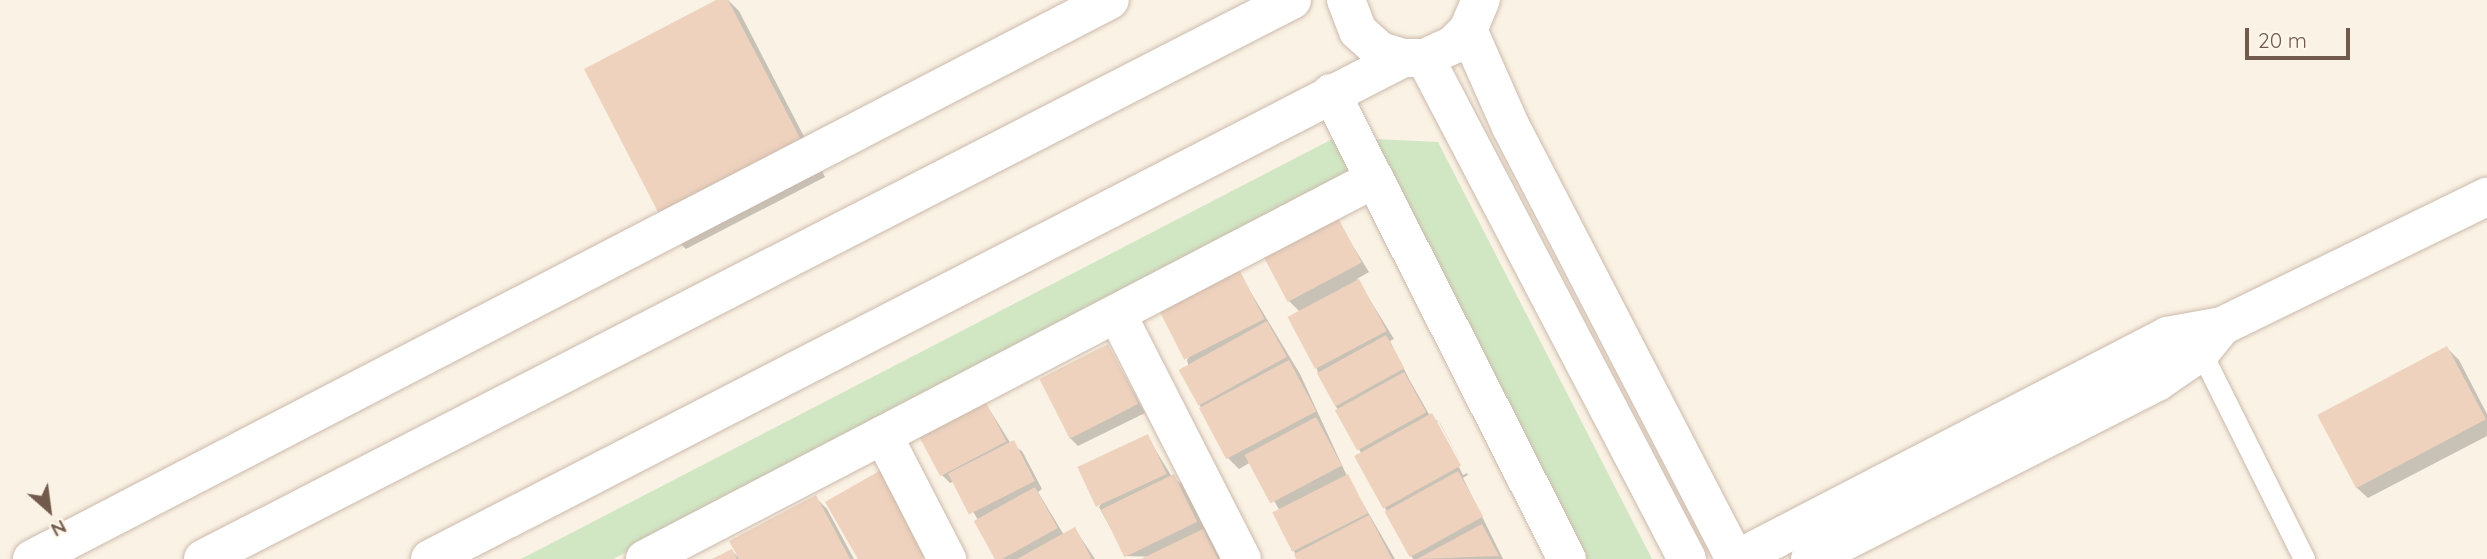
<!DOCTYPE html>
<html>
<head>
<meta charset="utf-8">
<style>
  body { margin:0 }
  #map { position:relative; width:2487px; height:559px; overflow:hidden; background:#faf2e4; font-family:Quicksand,sans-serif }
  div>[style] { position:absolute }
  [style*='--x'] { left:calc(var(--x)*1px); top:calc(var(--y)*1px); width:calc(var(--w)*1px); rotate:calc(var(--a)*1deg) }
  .green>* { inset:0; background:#d1e7c4 }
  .shadow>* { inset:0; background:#0003 }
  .building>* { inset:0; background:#eed2be; transform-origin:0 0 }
  .roads { filter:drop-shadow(0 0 2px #cbbaac) drop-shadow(0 0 2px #cbbaac) }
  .service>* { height:21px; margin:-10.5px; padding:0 10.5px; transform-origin:10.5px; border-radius:10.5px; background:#fff }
  .minor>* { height:38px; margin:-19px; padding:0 19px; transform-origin:19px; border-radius:19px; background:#fff }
  .tertiary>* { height:38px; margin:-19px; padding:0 19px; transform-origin:19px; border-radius:19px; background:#fff }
  .secondary>* { height:38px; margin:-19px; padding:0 19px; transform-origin:19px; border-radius:19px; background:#fff }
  span { translate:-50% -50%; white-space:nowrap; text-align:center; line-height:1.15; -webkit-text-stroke:5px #fef6ea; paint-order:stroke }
  .north { position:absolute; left:14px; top:475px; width:70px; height:70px; -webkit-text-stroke:5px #fef6ea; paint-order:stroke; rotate:152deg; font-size:19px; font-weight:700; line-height:28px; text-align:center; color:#715a4c }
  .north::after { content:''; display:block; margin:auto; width:24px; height:32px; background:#715a4c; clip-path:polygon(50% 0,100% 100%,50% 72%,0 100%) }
  .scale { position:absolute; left:2245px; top:28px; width:105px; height:32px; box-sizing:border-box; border:4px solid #715a4c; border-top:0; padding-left:9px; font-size:21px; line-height:24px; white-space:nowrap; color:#715a4c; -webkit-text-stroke:5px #fef6ea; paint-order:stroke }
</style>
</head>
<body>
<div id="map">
  <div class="green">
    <i style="clip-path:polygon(1346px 132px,1375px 139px,1438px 142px,1652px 559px,1577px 559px,1370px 166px,613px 559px,521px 559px)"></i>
  </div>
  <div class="shadow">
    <i style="clip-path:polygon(720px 0,728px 0,739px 11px,825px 177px,686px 249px,672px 236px)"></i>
    <i style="clip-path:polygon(evenodd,1335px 217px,1369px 272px,1357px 279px,1394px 339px,1390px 341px,1409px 379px,1430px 416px,1440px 423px,1468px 475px,1463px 478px,1503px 559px,1413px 559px,1356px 455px,1361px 453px,1318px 373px,1300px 312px,1289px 301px,1335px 217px,1436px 422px,1439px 422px,1467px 473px,1463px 475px,1436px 422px)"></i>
    <i style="clip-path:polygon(1238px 271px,1300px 374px,1347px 476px,1395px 559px,1298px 559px,1275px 514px,1280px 511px,1251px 462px,1239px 469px,1227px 457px,1199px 404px,1187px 360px)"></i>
    <i style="clip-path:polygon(1108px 346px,1145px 413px,1078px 446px,1069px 437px)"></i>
    <i style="clip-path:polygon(2447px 348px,2459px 360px,2487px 414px,2487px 436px,2368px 498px,2356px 487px)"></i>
    <i style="clip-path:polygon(983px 399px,1011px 444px,1022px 451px,1042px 489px,1038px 492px,1064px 535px,1075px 529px,1095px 559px,995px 559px,978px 520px,955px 481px,950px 483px,942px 475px,919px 432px)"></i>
    <i style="clip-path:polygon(1147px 436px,1172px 477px,1182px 484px,1221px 559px,1126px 556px,1099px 507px)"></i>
    <i style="clip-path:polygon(815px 497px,827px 509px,854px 559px,716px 559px,732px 551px,739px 558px)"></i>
  </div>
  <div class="building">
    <i style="clip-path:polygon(716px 0,728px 0,813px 163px,671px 237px,584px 69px)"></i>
    <i style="left:1336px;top:214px;width:55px;height:84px;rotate:62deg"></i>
    <i style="left:1239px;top:269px;width:56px;height:90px;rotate:63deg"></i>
    <i style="left:1359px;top:279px;width:59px;height:81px;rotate:62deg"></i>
    <i style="left:1267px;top:321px;width:41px;height:101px;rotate:61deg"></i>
    <i style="left:1386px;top:335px;width:38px;height:79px;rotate:61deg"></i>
    <i style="left:1108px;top:344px;width:67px;height:77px;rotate:63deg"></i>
    <i style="left:2447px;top:346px;width:83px;height:147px;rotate:62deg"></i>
    <i style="left:1289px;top:360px;width:58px;height:102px;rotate:62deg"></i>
    <i style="left:1404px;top:372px;width:46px;height:79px;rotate:61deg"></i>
    <i style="left:983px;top:397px;width:50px;height:75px;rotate:62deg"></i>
    <i style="left:1432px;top:413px;width:60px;height:89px;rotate:61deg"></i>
    <i style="left:1316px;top:417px;width:55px;height:81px;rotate:62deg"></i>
    <i style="left:1148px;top:434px;width:44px;height:78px;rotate:65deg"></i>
    <i style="left:1014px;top:440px;width:46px;height:74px;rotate:63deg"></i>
    <i style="clip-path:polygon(888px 466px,936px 551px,921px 559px,858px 559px,825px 502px)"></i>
    <i style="left:1458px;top:471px;width:52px;height:84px;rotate:61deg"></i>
    <i style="left:1174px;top:474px;width:53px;height:81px;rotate:64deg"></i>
    <i style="left:1348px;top:474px;width:44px;height:85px;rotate:63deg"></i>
    <i style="left:1035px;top:487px;width:47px;height:70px;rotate:61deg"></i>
    <i style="clip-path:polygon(816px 495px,850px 559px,739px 559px,729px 541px)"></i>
    <i style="clip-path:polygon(1369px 515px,1392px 559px,1296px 559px,1294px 554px)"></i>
    <i style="clip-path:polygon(1482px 524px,1499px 556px,1417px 559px)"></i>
    <i style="clip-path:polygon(1075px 527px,1092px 559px,1017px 559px)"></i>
    <i style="clip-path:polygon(1203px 529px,1218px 559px,1141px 559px)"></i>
    <i style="clip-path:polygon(732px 549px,737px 559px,712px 559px)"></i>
  </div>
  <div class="roads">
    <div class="service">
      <i style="--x:2198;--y:346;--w:238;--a:63.5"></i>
    </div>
    <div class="minor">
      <i style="--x:1331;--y:93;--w:522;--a:63.14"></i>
      <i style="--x:1117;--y:314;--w:275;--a:63"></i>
      <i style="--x:883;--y:435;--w:140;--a:62.7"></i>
      <i style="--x:32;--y:559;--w:1214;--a:-27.41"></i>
      <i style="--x:645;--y:559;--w:822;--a:-27.53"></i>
      <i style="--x:1737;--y:559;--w:484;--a:-27.4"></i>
      <i style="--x:2167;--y:336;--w:56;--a:-10.3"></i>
      <i style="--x:2222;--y:326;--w:295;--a:-26"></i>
      <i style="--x:1810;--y:559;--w:390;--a:-27"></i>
      <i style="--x:2157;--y:382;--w:53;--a:-34.3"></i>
      <i style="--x:2201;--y:352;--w:33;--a:-51"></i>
    </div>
    <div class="tertiary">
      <i style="--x:203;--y:559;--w:1224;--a:-27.17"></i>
      <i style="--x:430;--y:559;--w:1094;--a:-27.24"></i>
    </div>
    <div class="secondary">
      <i style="--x:1346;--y:0;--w:33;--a:69"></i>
      <i style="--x:1358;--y:31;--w:30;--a:42"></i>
      <i style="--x:1380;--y:51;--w:24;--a:17"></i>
      <i style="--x:1403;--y:58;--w:22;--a:0"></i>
      <i style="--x:1425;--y:58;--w:31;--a:-25"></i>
      <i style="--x:1453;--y:45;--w:21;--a:-45"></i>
      <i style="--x:1468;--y:30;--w:33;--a:-67"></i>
      <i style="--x:1468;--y:30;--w:104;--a:66.1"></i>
      <i style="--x:1510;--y:125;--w:489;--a:62.6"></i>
      <i style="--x:1425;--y:58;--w:565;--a:62.39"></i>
    </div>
  </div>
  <div class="north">N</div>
  <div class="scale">20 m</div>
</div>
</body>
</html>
